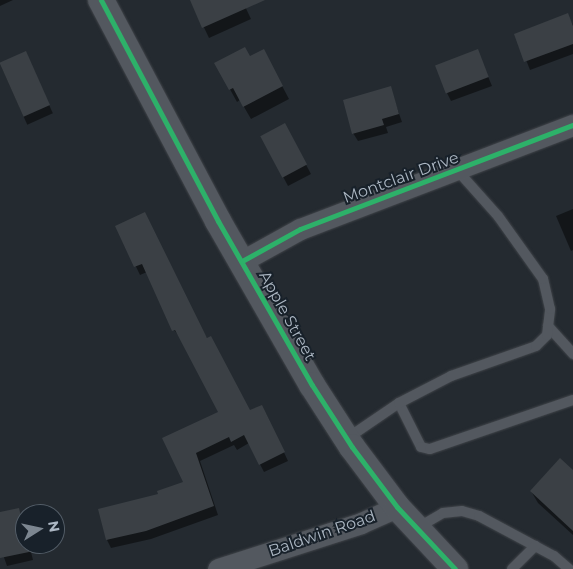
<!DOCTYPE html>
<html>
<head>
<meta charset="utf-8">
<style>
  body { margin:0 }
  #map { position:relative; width:573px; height:569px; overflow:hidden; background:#242a30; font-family:Montserrat,sans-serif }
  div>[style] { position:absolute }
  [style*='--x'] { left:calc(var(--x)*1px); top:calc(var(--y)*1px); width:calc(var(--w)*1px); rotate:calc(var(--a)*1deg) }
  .shadow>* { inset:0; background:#0007; transform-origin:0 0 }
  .building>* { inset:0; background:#3b4045; transform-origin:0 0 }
  .roads { filter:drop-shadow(0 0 1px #404449) drop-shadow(0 0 1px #404449) }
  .service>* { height:10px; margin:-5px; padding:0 5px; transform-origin:5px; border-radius:5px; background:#53585f }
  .minor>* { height:21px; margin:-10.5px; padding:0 10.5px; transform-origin:10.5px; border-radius:10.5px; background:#53585f }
  .tertiary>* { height:26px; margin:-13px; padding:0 13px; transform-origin:13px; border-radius:13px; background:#53585f }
  .cycleway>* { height:5px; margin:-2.5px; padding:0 2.5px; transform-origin:2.5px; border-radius:2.5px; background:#2db169 }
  span { translate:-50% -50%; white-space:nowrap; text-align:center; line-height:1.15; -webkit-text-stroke:4px #18212a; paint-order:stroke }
  .street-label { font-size:16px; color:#acb7c3 }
  .north { position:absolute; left:15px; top:504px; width:50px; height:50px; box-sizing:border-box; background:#18212a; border:1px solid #535d67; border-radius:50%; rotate:80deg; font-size:14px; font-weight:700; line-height:20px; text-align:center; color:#acb7c3 }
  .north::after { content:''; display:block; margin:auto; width:18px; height:22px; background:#7c8690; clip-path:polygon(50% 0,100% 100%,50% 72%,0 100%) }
</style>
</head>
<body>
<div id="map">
  <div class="shadow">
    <i style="clip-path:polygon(0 0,13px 0,0 6px)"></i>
    <i style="clip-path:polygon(191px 0,242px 0,251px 19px,209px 38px)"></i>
    <i style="clip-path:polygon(567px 15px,573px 25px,573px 54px,530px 70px,516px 34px)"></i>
    <i style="clip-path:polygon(477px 50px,492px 86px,451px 101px,447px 93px)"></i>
    <i style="left:26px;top:53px;width:66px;height:28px;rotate:66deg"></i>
    <i style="clip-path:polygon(250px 58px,270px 63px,289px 99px,251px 119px,240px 100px,237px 102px,216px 64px)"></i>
    <i style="clip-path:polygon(390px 88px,402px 122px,386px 127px,388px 133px,358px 141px,353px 133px)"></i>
    <i style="clip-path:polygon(289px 133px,311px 174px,288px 186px,262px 137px)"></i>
    <i style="clip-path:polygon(573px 209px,573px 250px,571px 251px,556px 216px)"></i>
    <i style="clip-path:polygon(117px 227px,208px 339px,250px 412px,266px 414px,288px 461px,264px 472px,249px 443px,237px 450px,234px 445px,200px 461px,218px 515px,151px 539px,111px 548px,107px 540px,160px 495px,184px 483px,164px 439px,220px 413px,180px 337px,174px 330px,147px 272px,140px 275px)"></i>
    <i style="clip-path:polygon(573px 472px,573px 535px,538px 503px,531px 491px)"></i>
    <i style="clip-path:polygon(18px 509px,25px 526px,25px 544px,29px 544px,33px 560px,7px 566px,0 546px,0 513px)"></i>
  </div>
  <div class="building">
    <i style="clip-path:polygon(190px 0,265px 0,202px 28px)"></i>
    <i style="clip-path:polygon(568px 13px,573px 26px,573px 44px,524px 62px,514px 34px)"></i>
    <i style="clip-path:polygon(245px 47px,250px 56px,264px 49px,283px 86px,243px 107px,233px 88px,229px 90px,214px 63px)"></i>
    <i style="left:478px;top:49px;width:30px;height:46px;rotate:69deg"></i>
    <i style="left:26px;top:51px;width:59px;height:29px;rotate:66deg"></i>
    <i style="clip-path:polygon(391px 86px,399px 114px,382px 119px,384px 125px,352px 134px,343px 100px)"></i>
    <i style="left:285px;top:123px;width:47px;height:28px;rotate:62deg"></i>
    <i style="clip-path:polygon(145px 212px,207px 338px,211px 336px,250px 410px,262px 405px,285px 452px,259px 465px,244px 435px,231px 442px,229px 437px,196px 453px,214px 506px,146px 531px,106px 540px,98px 509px,158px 494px,157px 491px,183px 482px,162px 438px,218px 412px,175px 330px,172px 331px,142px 264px,134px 267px,115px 226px)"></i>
    <i style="clip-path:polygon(560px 458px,573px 470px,573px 531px,530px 491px)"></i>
    <i style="clip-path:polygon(19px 508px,29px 552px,0 558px,0 512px)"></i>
  </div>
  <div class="roads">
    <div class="service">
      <i style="--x:548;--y:326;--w:38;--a:48"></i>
      <i style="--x:399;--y:403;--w:49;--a:63.4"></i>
      <i style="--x:421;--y:447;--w:9;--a:13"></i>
      <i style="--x:430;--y:449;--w:151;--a:-18.9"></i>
      <i style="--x:353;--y:444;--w:11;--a:-80"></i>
      <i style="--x:355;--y:433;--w:53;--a:-34.3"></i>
      <i style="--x:399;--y:403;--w:59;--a:-27.4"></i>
      <i style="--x:451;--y:376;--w:90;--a:-19.4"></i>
      <i style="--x:536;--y:346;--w:16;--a:-45"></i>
      <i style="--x:547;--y:335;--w:26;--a:-83"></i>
      <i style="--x:550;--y:309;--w:31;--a:-103"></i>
      <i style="--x:543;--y:279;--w:77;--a:-125.5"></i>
      <i style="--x:498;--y:216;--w:62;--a:-131.7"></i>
      <i style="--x:417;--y:528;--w:30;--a:-30"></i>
      <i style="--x:443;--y:513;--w:19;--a:-6"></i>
      <i style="--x:462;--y:511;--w:18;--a:16"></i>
      <i style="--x:479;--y:516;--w:85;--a:28.1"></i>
      <i style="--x:554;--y:556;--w:20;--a:41"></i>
      <i style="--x:512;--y:569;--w:33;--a:-45"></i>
    </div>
    <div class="minor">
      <i style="--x:242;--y:261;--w:66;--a:-28.9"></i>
      <i style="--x:300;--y:229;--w:292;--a:-20.9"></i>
      <i style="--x:218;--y:569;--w:150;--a:-17.8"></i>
      <i style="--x:361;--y:523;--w:39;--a:-24"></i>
    </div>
    <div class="tertiary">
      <i style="--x:101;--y:0;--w:250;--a:62.1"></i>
      <i style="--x:218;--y:221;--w:189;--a:60.2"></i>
      <i style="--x:312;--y:385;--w:74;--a:57.2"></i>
      <i style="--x:352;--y:447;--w:75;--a:53.1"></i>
      <i style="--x:397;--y:507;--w:85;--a:46.9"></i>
    </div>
  </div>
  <div class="cycleway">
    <i style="--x:101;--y:0;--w:250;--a:62.1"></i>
    <i style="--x:218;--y:221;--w:189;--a:60.2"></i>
    <i style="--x:312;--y:385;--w:74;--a:57.2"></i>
    <i style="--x:352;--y:447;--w:75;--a:53.1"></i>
    <i style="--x:397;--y:507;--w:85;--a:46.9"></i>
    <i style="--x:242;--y:261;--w:66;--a:-28.9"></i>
    <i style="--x:300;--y:229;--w:292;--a:-20.9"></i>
  </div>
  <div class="street-label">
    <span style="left:401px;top:178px;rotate:-20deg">Montclair Drive</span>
    <span style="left:287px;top:316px;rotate:61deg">Apple Street</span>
    <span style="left:322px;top:534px;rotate:-19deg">Baldwin Road</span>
  </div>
  <div class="north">N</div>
</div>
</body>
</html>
